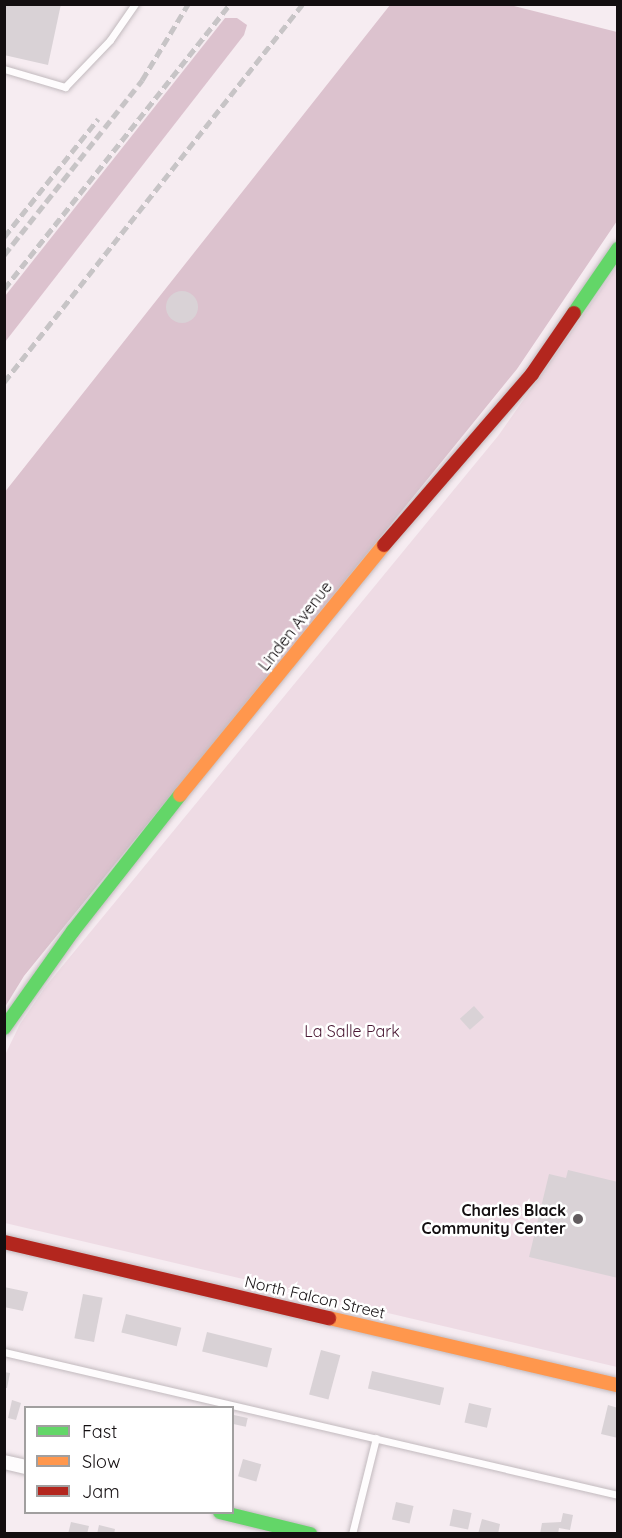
<!DOCTYPE html>
<html>
<head>
<meta charset="utf-8">
<style>
  body { margin:0 }
  #map { position:relative; width:622px; height:1538px; overflow:hidden; background:#f6ecf1; font-family:Quicksand,sans-serif }
  div>[style] { position:absolute }
  [style*='--x'] { left:calc(var(--x)*1px); top:calc(var(--y)*1px); width:calc(var(--w)*1px); rotate:calc(var(--a)*1deg) }
  .green>* { inset:0; background:#eedbe4 }
  .forest>* { inset:0; background:#dcc2ce }
  .building>* { inset:0; background:#d9d2d6; transform-origin:0 0 }
  .round { border-radius:50% }
  .roads { filter:drop-shadow(0 0 2px #c2babe) drop-shadow(0 0 2px #c2babe) }
  .lane>* { height:7px; margin:-3.5px; padding:0 3.5px; transform-origin:3.5px; border-radius:3.5px; background:#fefcfd }
  .street>* { height:14px; margin:-7px; padding:0 7px; transform-origin:7px; border-radius:7px; background:#fefcfd }
  .fast>* { height:14px; margin:-7px; padding:0 7px; transform-origin:7px; border-radius:7px; background:#63d668 }
  .slow>* { height:14px; margin:-7px; padding:0 7px; transform-origin:7px; border-radius:7px; background:#ff974d }
  .jam>* { height:14px; margin:-7px; padding:0 7px; transform-origin:7px; border-radius:7px; background:#b3261e }
  .rail>* { height:4.5px; margin-top:-2.25px; transform-origin:0; background:repeating-linear-gradient(90deg,#c7c4c6 0 9px,transparent 0 13.5px) }
  .dots>* { width:16px; height:16px; translate:-50% -50%; box-sizing:border-box; border:3px solid #fff; border-radius:50% }
  span { translate:-50% -50%; white-space:nowrap; text-align:center; line-height:1.15; -webkit-text-stroke:5px #fff; paint-order:stroke }
  .street-label { font-size:16px; color:#130e10 }
  .park-label { font-size:16px; color:#491833 }
  .poi-label { font-size:16px; color:#130e10; font-weight:700 }
  .right { translate:-100% -50%; text-align:right }
  .frame { position:absolute; inset:0; border:6px solid #130e10; pointer-events:none }
  .legend { position:absolute; left:24px; top:1406px; width:210px; height:108px; box-sizing:border-box; background:#fff; border:2px solid #a19f9f; margin:0; padding:8px 10px; list-style:none; font-size:18px; color:#130e10 }
  .legend li { display:flex; align-items:center; gap:12px; height:30px }
  .legend b { width:30px; border:2px solid #a19f9f }
</style>
</head>
<body>
<div id="map">
  <div class="green">
    <i style="clip-path:polygon(617px 267px,617px 1367px,5px 1223px,5px 1055px,20px 1024px,46px 986px,498px 436px)"></i>
  </div>
  <div class="forest">
    <i style="clip-path:polygon(390px 5px,510px 5px,617px 32px,617px 221px,517px 369px,24px 976px,5px 1007px,4px 493px)"></i>
    <i style="clip-path:polygon(225px 18px,237px 18px,247px 25px,244px 35px,5px 342px,5px 296px)"></i>
  </div>
  <div class="building">
    <i style="clip-path:polygon(4px 4px,61px 4px,48px 65px,4px 55px)"></i>
    <i class="round" style="left:166px;top:291px;width:32px;height:32px"></i>
    <i style="left:474px;top:1006px;width:15px;height:19px;rotate:48deg"></i>
    <i style="clip-path:polygon(568px 1170px,618px 1182px,618px 1278px,529px 1257px,549px 1174px,566px 1178px)"></i>
    <i style="clip-path:polygon(4px 1287px,28px 1292px,23px 1311px,4px 1307px)"></i>
    <i style="left:83px;top:1294px;width:20px;height:45px;rotate:11deg"></i>
    <i style="left:126px;top:1314px;width:57px;height:19px;rotate:14deg"></i>
    <i style="left:207px;top:1332px;width:67px;height:20px;rotate:14deg"></i>
    <i style="left:321px;top:1350px;width:20px;height:46px;rotate:15deg"></i>
    <i style="left:372px;top:1371px;width:74px;height:18px;rotate:13deg"></i>
    <i style="clip-path:polygon(4px 1372px,10px 1373px,7px 1388px,4px 1388px)"></i>
    <i style="clip-path:polygon(12px 1400px,21px 1403px,16px 1420px,8px 1418px)"></i>
    <i style="left:469px;top:1403px;width:23px;height:20px;rotate:13deg"></i>
    <i style="clip-path:polygon(608px 1405px,618px 1408px,618px 1438px,601px 1434px)"></i>
    <i style="left:234px;top:1415px;width:14px;height:9px;rotate:12deg"></i>
    <i style="left:243px;top:1459px;width:19px;height:18px;rotate:16deg"></i>
    <i style="left:396px;top:1502px;width:18px;height:18px;rotate:13deg"></i>
    <i style="left:453px;top:1509px;width:19px;height:17px;rotate:12deg"></i>
    <i style="clip-path:polygon(563px 1513px,573px 1515px,570px 1530px,559px 1528px,558px 1534px,540px 1534px,542px 1523px,561px 1522px)"></i>
    <i style="clip-path:polygon(482px 1519px,500px 1524px,498px 1534px,478px 1534px)"></i>
    <i style="clip-path:polygon(71px 1522px,89px 1526px,87px 1534px,68px 1534px)"></i>
    <i style="clip-path:polygon(99px 1525px,115px 1529px,114px 1534px,97px 1534px)"></i>
  </div>
  <div class="roads">
    <div class="lane">
      <i style="--x:4;--y:69;--w:64;--a:16.4"></i>
      <i style="--x:65;--y:87;--w:65;--a:-46.2"></i>
      <i style="--x:110;--y:40;--w:44;--a:-55.2"></i>
      <i style="--x:4;--y:1352;--w:630;--a:13.11"></i>
      <i style="--x:352;--y:1534;--w:99;--a:-76"></i>
    </div>
    <div class="street">
      <i style="--x:4;--y:1462;--w:23;--a:13"></i>
    </div>
    <div class="fast">
      <i style="--x:574;--y:313;--w:78;--a:-55.5"></i>
      <i style="--x:4;--y:1028;--w:119;--a:-54.6"></i>
      <i style="--x:73;--y:931;--w:173;--a:-51.8"></i>
      <i style="--x:220;--y:1512;--w:93;--a:13.7"></i>
    </div>
    <div class="slow">
      <i style="--x:180;--y:795;--w:323;--a:-50.8"></i>
      <i style="--x:329;--y:1318;--w:297;--a:13.1"></i>
    </div>
    <div class="jam">
      <i style="--x:384;--y:545;--w:226;--a:-49.1"></i>
      <i style="--x:532;--y:374;--w:74;--a:-55.5"></i>
      <i style="--x:4;--y:1242;--w:334;--a:13.2"></i>
    </div>
  </div>
  <div class="rail">
    <i style="--x:4;--y:237;--w:151;--a:-51.5"></i>
    <i style="--x:4;--y:255;--w:223;--a:-51.7"></i>
    <i style="--x:142;--y:80;--w:89;--a:-58.8"></i>
    <i style="--x:4;--y:289;--w:364;--a:-51.6"></i>
    <i style="--x:4;--y:382;--w:481;--a:-51.7"></i>
  </div>
  <div class="dots">
    <i style="left:578px;top:1219px;background:#625c5f"></i>
  </div>
  <div class="street-label">
    <span style="left:295px;top:626px;rotate:-52deg">Linden Avenue</span>
    <span style="left:315px;top:1297px;rotate:13deg">North Falcon Street</span>
  </div>
  <div class="park-label">
    <span style="left:352px;top:1031px">La Salle Park</span>
  </div>
  <div class="poi-label">
    <span class="right" style="left:566px;top:1219px">Charles Black<br>Community Center</span>
  </div>
  <div class="frame"></div>
  <ul class="legend">
  <li><b style="height:8px;background:#63d668"></b>Fast</li>
  <li><b style="height:8px;background:#ff974d"></b>Slow</li>
  <li><b style="height:8px;background:#b3261e"></b>Jam</li>
  </ul>
</div>
</body>
</html>
